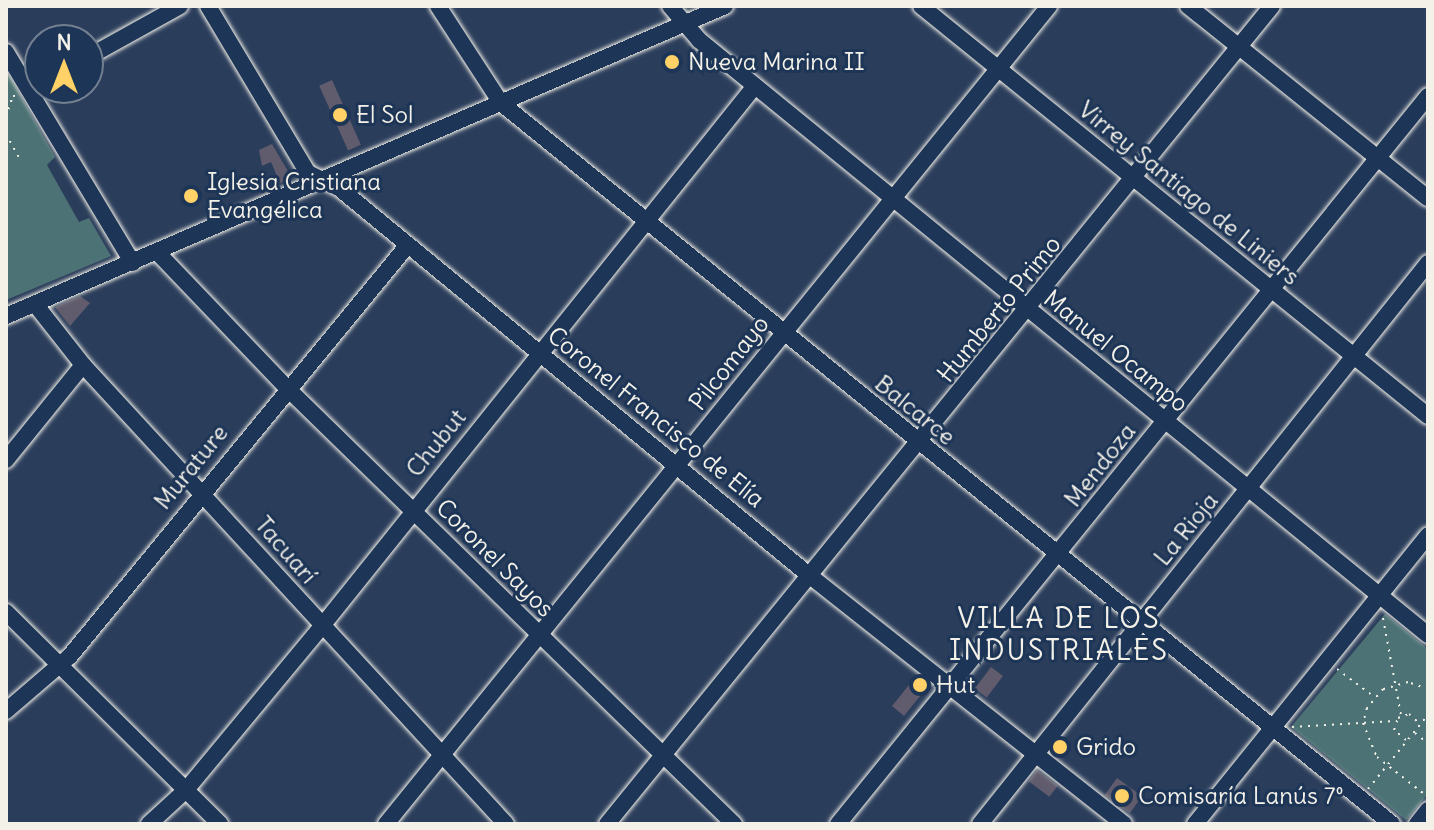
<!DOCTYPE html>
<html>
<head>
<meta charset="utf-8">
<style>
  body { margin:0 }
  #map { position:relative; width:1434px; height:830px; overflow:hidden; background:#2a3d5b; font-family:Delius,sans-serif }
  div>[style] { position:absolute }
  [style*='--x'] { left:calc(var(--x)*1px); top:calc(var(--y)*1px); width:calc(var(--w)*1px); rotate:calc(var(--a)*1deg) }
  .green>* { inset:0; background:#4c7275 }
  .building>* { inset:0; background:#605c6d; transform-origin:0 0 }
  .path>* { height:2px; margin-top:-1px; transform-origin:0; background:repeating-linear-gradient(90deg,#f4f1e8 0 2px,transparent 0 8px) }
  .roads { filter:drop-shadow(0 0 2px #f4f1e8) drop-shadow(0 0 2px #f4f1e8) }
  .minor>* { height:16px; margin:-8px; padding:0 8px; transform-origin:8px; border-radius:8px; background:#1d3557 }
  .dots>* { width:22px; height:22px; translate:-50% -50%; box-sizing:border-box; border:4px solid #1d3557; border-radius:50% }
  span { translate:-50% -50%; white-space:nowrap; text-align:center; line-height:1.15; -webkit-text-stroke:6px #1d3557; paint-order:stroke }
  .poi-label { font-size:24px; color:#f4f1e8 }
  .left { translate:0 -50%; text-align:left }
  .street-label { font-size:24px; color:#f4f1e8 }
  .quarter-label { font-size:28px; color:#f4f1e8; letter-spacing:2px }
  .frame { position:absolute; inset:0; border:8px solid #f4f1e8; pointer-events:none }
  .north { position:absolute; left:24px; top:24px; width:80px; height:80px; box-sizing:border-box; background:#1d3557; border:2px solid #738091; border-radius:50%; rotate:0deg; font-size:22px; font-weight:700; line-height:32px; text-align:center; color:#f4f1e8 }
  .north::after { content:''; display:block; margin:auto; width:28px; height:36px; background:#ffd166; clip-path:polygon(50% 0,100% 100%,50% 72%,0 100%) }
</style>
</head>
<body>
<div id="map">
  <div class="green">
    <i style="clip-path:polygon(8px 73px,55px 157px,47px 165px,79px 222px,89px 218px,111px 256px,6px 300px)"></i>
    <i style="clip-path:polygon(1385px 614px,1428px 649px,1428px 794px,1406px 820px,1291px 727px)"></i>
  </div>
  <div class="building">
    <i style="left:332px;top:80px;width:71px;height:14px;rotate:66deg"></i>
    <i style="clip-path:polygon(272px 144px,292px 178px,280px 183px,271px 162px,262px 166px,259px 150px)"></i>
    <i style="clip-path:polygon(80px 296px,90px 303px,70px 326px,55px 307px)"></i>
    <i style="left:991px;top:667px;width:15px;height:27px;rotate:37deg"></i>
    <i style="clip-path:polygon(917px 675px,925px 690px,904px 716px,892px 706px)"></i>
    <i style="left:1037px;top:770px;width:26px;height:14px;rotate:37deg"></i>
    <i style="left:1117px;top:778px;width:31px;height:21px;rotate:36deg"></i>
  </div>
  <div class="path">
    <i style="--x:6;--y:100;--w:11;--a:-27"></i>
    <i style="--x:6;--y:117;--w:19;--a:-72"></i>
    <i style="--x:6;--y:134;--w:26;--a:61"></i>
    <i style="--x:1383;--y:618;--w:99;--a:79.5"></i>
    <i style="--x:1337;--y:669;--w:45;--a:36.9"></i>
    <i style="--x:1428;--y:689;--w:21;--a:-161"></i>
    <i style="--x:1408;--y:682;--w:26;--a:164"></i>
    <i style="--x:1383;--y:689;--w:25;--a:130"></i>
    <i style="--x:1367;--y:708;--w:16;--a:105"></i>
    <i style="--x:1363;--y:723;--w:37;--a:68"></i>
    <i style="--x:1377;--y:757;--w:65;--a:38.1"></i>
    <i style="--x:1292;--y:727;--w:103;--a:-3.3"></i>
    <i style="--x:1415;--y:733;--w:16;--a:38"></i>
    <i style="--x:1406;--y:740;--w:16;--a:-140"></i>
    <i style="--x:1394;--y:730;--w:13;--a:-72"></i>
    <i style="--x:1398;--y:718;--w:12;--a:-20"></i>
    <i style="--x:1409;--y:714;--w:15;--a:42"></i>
    <i style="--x:1368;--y:789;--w:95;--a:-51"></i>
  </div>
  <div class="roads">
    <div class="minor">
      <i style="--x:208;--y:6;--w:195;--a:59.1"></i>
      <i style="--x:308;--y:173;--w:34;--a:26"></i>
      <i style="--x:339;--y:188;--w:610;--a:39.48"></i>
      <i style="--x:810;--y:576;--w:400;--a:38.3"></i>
      <i style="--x:438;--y:6;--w:116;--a:57"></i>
      <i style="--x:501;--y:103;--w:1146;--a:38.98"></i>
      <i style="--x:670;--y:6;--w:45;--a:49.5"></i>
      <i style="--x:699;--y:40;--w:941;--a:39.22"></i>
      <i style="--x:921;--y:6;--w:652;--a:38.96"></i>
      <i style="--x:1188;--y:6;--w:307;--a:38.7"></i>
      <i style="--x:6;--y:52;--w:246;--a:59"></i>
      <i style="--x:88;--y:57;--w:105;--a:-29"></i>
      <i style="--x:158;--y:253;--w:185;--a:46.3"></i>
      <i style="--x:286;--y:387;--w:626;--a:44.29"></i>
      <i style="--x:35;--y:304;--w:78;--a:51.8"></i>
      <i style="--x:83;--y:365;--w:624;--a:47.34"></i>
      <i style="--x:6;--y:316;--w:783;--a:-23.32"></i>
      <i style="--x:6;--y:460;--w:122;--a:-51"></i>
      <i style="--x:6;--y:612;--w:301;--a:44.7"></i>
      <i style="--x:6;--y:711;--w:84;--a:-40.7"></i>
      <i style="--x:70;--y:656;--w:531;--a:-50.58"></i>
      <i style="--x:149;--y:824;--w:50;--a:-42.6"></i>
      <i style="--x:186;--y:790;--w:213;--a:-50.3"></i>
      <i style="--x:322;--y:626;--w:692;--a:-51.28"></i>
      <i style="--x:386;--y:824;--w:1053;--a:-50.97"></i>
      <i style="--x:607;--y:824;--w:1054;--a:-50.89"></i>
      <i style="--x:838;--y:824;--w:937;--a:-50.98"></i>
      <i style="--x:980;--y:824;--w:718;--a:-51.39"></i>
      <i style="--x:1195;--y:824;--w:371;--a:-51.1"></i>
      <i style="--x:1417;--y:824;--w:18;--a:-52"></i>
    </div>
  </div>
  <div class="dots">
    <i style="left:672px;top:62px;background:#ffd166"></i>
    <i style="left:340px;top:115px;background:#ffd166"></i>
    <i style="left:191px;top:196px;background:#ffd166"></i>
    <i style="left:920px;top:685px;background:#ffd166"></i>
    <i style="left:1060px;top:747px;background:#ffd166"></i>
    <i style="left:1122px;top:796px;background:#ffd166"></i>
  </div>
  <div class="poi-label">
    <span class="left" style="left:688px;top:62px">Nueva Marina II</span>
    <span class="left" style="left:356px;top:115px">El Sol</span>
    <span class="left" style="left:207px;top:196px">Iglesia Cristiana<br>Evangélica</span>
    <span class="left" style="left:936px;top:685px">Hut</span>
    <span class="left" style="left:1076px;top:747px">Grido</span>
    <span class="left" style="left:1138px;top:796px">Comisaría Lanús 7°</span>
  </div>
  <div class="street-label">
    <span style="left:1189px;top:193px;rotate:39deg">Virrey Santiago de Liniers</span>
    <span style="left:999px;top:309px;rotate:-51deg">Humberto Primo</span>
    <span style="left:1116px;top:351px;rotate:39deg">Manuel Ocampo</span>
    <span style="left:729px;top:363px;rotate:-52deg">Pilcomayo</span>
    <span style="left:915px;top:410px;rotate:39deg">Balcarce</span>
    <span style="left:656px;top:417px;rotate:39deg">Coronel Francisco de Elía</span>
    <span style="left:436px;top:443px;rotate:-51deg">Chubut</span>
    <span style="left:1100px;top:465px;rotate:-52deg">Mendoza</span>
    <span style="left:191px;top:467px;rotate:-51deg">Murature</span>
    <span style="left:1186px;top:529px;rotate:-51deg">La Rioja</span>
    <span style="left:286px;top:550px;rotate:49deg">Tacuarí</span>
    <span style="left:495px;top:558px;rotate:45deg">Coronel Sayos</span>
  </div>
  <div class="quarter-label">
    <span style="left:1059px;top:634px">VILLA DE LOS<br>INDUSTRIALES</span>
  </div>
  <div class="frame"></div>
  <div class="north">N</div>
</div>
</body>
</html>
